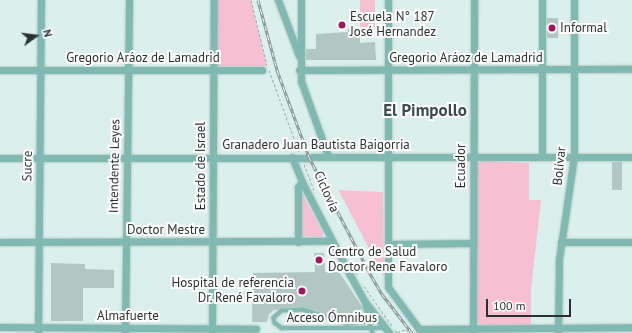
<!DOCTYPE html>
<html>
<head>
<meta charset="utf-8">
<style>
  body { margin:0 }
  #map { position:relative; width:632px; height:333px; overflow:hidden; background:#dbf0ed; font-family:"PT Sans",sans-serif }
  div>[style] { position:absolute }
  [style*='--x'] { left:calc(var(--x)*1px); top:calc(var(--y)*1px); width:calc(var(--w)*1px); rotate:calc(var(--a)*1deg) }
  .green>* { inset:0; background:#f7bfd2; transform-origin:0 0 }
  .building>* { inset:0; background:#b2c7c4; transform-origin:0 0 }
  .path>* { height:1px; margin-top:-0.5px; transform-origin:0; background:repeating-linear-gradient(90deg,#a0b0ae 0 3px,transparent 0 5px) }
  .roads { filter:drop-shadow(0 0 1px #b8cac7) drop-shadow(0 0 1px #b8cac7) }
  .service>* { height:3.5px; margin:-1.75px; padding:0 1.75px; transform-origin:1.75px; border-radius:1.75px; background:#80b9b1 }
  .minor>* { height:7px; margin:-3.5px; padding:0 3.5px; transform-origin:3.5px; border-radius:3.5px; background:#80b9b1 }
  .rail>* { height:3px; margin-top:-1.5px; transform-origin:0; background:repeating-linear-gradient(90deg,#fff 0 4.5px,#869593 0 9px); box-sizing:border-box; border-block:1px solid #869593 }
  .dots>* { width:11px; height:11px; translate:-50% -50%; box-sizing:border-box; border:2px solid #fff; border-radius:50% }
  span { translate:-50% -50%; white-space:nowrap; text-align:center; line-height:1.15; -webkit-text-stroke:4px #fff; paint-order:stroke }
  .poi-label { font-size:13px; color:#2a3231 }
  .left { translate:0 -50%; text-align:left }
  .right { translate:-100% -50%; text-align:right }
  .street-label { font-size:13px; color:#2a3231 }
  .district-label { font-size:17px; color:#394c49; font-weight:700 }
  .north { position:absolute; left:16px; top:16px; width:40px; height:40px; -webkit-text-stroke:3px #fff; paint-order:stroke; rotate:76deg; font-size:11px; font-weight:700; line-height:16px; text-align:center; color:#2a3231 }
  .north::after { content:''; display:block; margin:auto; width:14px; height:18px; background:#2a3231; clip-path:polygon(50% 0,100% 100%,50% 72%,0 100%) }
  .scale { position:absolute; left:486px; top:299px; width:85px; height:18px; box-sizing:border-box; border:2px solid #2a3231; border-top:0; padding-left:5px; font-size:12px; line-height:14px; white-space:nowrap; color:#2a3231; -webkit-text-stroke:3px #fff; paint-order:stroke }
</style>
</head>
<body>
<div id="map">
  <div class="green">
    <i style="clip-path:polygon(217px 0,251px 0,267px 66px,217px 66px)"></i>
    <i style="left:360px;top:0;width:15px;height:27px"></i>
    <i style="clip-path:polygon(484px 161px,529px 163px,529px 200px,541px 200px,531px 290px,531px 325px,483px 326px,477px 322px,477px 165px,479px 162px)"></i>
    <i style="clip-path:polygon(300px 189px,323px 233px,322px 237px,300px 236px)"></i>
    <i style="clip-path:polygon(339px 190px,383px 192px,384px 277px,339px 191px)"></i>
  </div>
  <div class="building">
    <i style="left:547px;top:18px;width:11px;height:20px"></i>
    <i style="clip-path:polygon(348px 29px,360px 29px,360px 43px,375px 42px,376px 60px,306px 60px,306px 49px,316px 49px,316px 34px,348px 32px)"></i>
    <i style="left:612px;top:162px;width:10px;height:28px"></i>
    <i style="clip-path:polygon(314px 253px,324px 253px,325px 272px,339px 272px,363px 308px,362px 318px,347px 321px,303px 307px,274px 310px,269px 314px,267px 322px,252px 322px,253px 273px,315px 272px)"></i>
    <i style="clip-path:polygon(51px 263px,85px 264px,85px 269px,114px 270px,114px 288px,83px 288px,83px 321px,51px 321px)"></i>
  </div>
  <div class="path">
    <i style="--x:251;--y:0;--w:67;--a:76.2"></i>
    <i style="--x:269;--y:70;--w:87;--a:69.9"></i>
    <i style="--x:304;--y:164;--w:31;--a:69"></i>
    <i style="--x:354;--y:268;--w:7;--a:63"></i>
    <i style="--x:364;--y:286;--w:49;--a:55"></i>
    <i style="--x:395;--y:330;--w:4;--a:56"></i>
    <i style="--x:397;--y:332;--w:9;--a:-18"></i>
    <i style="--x:406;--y:329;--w:5;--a:53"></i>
  </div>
  <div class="roads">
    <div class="service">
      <i style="--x:365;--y:305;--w:29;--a:74"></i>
      <i style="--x:377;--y:316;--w:13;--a:151"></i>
      <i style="--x:366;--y:322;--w:19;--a:174"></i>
      <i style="--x:347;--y:324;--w:46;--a:-162.3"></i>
      <i style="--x:303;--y:310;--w:21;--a:177"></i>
      <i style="--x:282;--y:311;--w:11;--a:139"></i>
      <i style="--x:274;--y:318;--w:5;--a:79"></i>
      <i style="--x:275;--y:323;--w:9;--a:36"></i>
      <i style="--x:282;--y:328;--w:103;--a:0"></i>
    </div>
    <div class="minor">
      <i style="--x:278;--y:0;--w:60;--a:69.4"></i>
      <i style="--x:301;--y:0;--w:81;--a:90"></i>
      <i style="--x:301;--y:81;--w:80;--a:70.2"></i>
      <i style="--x:388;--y:0;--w:287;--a:90"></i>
      <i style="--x:388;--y:287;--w:52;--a:53.6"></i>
      <i style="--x:419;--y:329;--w:213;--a:-0.5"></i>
      <i style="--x:542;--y:0;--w:157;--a:90"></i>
      <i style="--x:0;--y:70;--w:262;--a:0"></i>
      <i style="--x:299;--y:70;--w:333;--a:-0.2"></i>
      <i style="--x:292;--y:157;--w:27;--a:68"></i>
      <i style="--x:302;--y:182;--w:105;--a:62.7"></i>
      <i style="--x:350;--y:275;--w:31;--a:61"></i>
      <i style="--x:365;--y:302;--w:39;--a:52"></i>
      <i style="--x:0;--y:158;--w:632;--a:-0.09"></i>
      <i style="--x:0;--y:242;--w:331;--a:-0.2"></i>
      <i style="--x:298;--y:242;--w:55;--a:-90"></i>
      <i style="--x:298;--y:187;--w:6;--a:-51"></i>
      <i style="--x:561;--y:242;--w:71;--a:0"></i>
      <i style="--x:388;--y:244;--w:84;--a:-0.7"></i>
      <i style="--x:0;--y:327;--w:256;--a:0.4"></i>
      <i style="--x:473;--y:332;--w:332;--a:-89.8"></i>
      <i style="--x:38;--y:333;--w:333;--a:-89.5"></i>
      <i style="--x:125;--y:333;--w:333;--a:-89.3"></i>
      <i style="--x:212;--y:333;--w:333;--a:-89.7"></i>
      <i style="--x:558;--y:333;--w:74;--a:-89.2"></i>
      <i style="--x:559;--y:259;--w:104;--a:-81.7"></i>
      <i style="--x:574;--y:156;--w:156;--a:-90"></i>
    </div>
  </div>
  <div class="rail">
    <i style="--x:258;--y:0;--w:73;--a:74.8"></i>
    <i style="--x:277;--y:70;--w:93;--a:69.8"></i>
    <i style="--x:309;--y:157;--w:127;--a:62.4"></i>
    <i style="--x:368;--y:270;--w:28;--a:60"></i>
    <i style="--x:382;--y:294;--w:49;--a:52.4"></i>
  </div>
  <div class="dots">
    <i style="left:342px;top:25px;background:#a3165d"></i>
    <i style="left:552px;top:28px;background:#a3165d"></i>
    <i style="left:319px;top:260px;background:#a3165d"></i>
    <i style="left:302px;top:291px;background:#a3165d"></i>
  </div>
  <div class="poi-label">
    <span class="left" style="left:350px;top:25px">Escuela N° 187<br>José Hernandez</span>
    <span class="left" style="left:560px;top:28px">Informal</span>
    <span class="left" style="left:328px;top:260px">Centro de Salud<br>Doctor Rene Favaloro</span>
    <span class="right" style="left:294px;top:291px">Hospital de referencia<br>Dr. René Favaloro</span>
  </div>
  <div class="street-label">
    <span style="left:143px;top:58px">Gregorio Aráoz de Lamadrid</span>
    <span style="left:466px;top:58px">Gregorio Aráoz de Lamadrid</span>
    <span style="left:316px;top:145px">Granadero Juan Bautista Baigorria</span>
    <span style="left:28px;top:166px;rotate:-89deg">Sucre</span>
    <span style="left:115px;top:166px;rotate:-89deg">Intendente Leyes</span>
    <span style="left:201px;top:166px;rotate:-90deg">Estado de Israel</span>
    <span style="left:461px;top:166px;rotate:-90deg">Ecuador</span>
    <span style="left:560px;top:166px;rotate:-84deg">Bolívar</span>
    <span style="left:326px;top:192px;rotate:66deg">Ciclovía</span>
    <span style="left:166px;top:230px">Doctor Mestre</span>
    <span style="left:128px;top:316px">Almafuerte</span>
    <span style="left:332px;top:318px">Acceso Ómnibus</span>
  </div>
  <div class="district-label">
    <span style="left:425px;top:111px">El Pimpollo</span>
  </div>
  <div class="north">N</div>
  <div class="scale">100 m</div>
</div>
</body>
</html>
